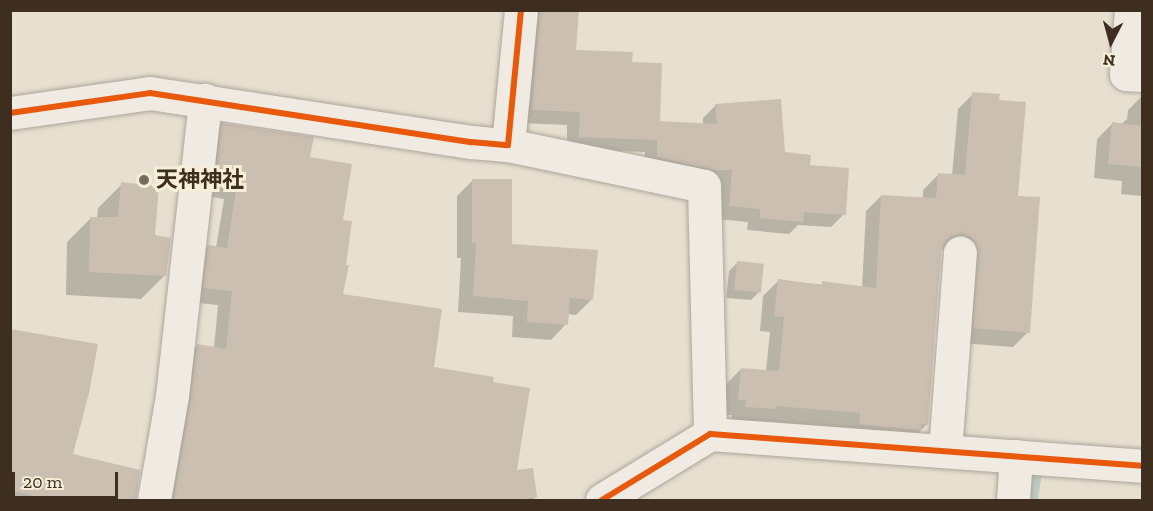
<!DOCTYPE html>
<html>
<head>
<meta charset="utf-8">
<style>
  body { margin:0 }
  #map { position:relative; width:1153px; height:511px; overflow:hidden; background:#e7e0d1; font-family:"Zilla Slab","Noto Sans JP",serif }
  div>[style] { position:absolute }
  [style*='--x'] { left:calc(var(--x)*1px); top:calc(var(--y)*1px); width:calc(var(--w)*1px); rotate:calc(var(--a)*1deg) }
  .shadow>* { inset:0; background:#0003 }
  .stream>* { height:10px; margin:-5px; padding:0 5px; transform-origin:5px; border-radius:5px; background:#bcccc2 }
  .building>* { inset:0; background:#cbbfb2; transform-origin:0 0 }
  .roads { filter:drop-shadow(0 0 2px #ada599) drop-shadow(0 0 2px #ada599) }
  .street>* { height:33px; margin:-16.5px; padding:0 16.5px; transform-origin:16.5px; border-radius:16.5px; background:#efebe3 }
  .cycleway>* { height:6px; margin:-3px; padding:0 3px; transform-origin:3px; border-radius:3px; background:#e8590c }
  .dots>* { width:16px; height:16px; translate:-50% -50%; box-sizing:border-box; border:3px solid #f7eed8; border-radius:50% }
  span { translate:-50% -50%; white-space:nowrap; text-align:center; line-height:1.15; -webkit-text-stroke:6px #f7eed8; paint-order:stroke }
  .poi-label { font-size:22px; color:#3d2e20; font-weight:700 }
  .left { translate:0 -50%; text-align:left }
  .frame { position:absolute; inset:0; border:12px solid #3d2e20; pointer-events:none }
  .north { position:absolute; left:1081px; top:12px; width:60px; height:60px; -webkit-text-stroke:4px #f7eed8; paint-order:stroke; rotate:186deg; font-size:16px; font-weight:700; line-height:24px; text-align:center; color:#3d2e20 }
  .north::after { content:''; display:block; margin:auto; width:21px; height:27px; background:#3d2e20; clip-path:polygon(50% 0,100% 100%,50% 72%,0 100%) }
  .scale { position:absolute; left:12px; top:472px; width:106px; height:27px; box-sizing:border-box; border:3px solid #3d2e20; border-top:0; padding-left:8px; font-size:18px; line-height:21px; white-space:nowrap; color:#3d2e20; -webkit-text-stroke:4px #f7eed8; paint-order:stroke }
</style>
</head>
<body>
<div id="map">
  <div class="shadow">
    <i style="clip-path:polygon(524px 10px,578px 10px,574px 51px,631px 63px,658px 122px,703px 124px,703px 118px,716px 105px,783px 153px,809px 166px,844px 214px,831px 227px,798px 225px,789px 234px,747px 230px,748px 222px,716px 219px,644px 170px,645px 152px,567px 149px,567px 125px,519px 123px)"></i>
    <i style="clip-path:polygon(973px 94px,1016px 197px,1028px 332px,1013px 347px,959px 343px,946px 249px,940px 250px,927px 424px,912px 439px,846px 428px,762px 421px,759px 424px,731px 422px,732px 415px,724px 415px,726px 384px,741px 369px,766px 371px,770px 332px,760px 331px,763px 296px,778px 281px,862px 288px,866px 211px,881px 196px,923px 199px,923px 190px,938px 175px,952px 176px,958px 109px)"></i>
    <i style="clip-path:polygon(1142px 96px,1142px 196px,1121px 194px,1122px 181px,1094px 178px,1097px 139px,1112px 124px,1120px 125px,1127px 119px,1128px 110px)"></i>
    <i style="clip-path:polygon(222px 124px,308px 158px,341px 221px,342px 295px,432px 368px,536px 497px,532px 500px,162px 500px,183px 360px,197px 346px,214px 348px,218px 305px,189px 302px,194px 261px,208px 246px,216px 248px,224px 199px,201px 195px,207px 139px)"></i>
    <i style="clip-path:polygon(473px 180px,511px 245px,592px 299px,576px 315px,567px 314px,566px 324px,551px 340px,512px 337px,513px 316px,458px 312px,461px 258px,457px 258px,457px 196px)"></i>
    <i style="clip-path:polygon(122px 184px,153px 236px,165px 275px,141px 299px,66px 295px,67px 242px,91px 218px,97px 218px,98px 208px)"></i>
    <i style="clip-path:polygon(737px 263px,759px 292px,751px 300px,726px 298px,729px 271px)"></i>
    <i style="clip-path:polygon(10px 331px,71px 455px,136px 500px,10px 500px)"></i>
  </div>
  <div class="stream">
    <i style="--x:1033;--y:500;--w:30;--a:-82"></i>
    <i style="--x:1037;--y:470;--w:8;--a:7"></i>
  </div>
  <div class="building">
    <i style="clip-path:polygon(540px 10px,579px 10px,576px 50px,633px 52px,632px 62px,662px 63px,660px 121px,717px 124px,715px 104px,781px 99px,785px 152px,811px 155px,810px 165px,849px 168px,846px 215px,804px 212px,803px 222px,760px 218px,760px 209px,729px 206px,732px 170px,712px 170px,657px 157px,657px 140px,579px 137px,580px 112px,532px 110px)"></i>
    <i style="clip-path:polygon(972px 92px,1000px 94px,999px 100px,1026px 102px,1018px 196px,1040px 197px,1030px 333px,973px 328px,977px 245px,970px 237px,961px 234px,952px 236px,945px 242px,941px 252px,928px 425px,921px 424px,921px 430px,859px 424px,860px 413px,776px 406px,776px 409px,745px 407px,746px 400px,738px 400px,741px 368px,779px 371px,784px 317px,774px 316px,778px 279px,822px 285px,822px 281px,876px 288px,881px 195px,936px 198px,938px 173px,965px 175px)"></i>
    <i style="clip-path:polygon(1112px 122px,1143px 126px,1143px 167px,1108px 164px)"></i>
    <i style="clip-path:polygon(221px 123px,314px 137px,310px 157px,352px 164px,343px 220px,352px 221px,346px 265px,349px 265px,343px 294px,442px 309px,434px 367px,494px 377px,493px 382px,530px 388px,517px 470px,533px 468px,537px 497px,517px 501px,173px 501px,190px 399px,197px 344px,226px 349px,232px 291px,203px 288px,208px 245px,227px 248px,237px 184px,215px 181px)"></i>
    <i style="clip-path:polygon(472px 179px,512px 179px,512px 244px,598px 250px,593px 300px,570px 298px,568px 325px,527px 322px,528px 301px,473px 296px,476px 243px,472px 243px)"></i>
    <i style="clip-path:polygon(121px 182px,159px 186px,155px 235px,171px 238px,166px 276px,89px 272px,90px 217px,118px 217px)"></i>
    <i style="left:737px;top:261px;width:27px;height:29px;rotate:6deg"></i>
    <i style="clip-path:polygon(10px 329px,98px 344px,89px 393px,73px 454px,140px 470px,136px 501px,54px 501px,10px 490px)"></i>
  </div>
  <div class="roads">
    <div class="street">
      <i style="--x:1131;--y:10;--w:64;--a:94.5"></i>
      <i style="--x:1126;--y:74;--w:16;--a:4"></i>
      <i style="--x:10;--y:113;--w:141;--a:-8.1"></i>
      <i style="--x:150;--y:93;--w:325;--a:8.7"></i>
      <i style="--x:471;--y:142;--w:37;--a:5"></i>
      <i style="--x:508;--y:145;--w:136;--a:-84.5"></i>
      <i style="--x:508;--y:145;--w:200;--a:11.8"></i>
      <i style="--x:704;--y:186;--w:248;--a:88.6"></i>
      <i style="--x:945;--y:451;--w:199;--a:-85.7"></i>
      <i style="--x:154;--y:500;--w:106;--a:-80.2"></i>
      <i style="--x:172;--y:396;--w:298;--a:-83.6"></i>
      <i style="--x:602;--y:500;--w:127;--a:-31.4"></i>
      <i style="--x:710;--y:434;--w:433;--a:4.2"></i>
      <i style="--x:1013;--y:500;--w:44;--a:-86.1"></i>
    </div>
  </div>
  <div class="cycleway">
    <i style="--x:10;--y:113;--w:141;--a:-8.1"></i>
    <i style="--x:150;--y:93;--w:325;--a:8.7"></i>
    <i style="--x:471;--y:142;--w:37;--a:5"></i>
    <i style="--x:508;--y:145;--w:136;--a:-84.5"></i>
    <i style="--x:602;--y:500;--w:127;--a:-31.4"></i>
    <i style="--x:710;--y:434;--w:433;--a:4.2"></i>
  </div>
  <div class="dots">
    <i style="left:144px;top:180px;background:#786c5e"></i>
  </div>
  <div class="poi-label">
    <span class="left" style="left:156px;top:180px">天神神社</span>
  </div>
  <div class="frame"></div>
  <div class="north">N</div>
  <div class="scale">20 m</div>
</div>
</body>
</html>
